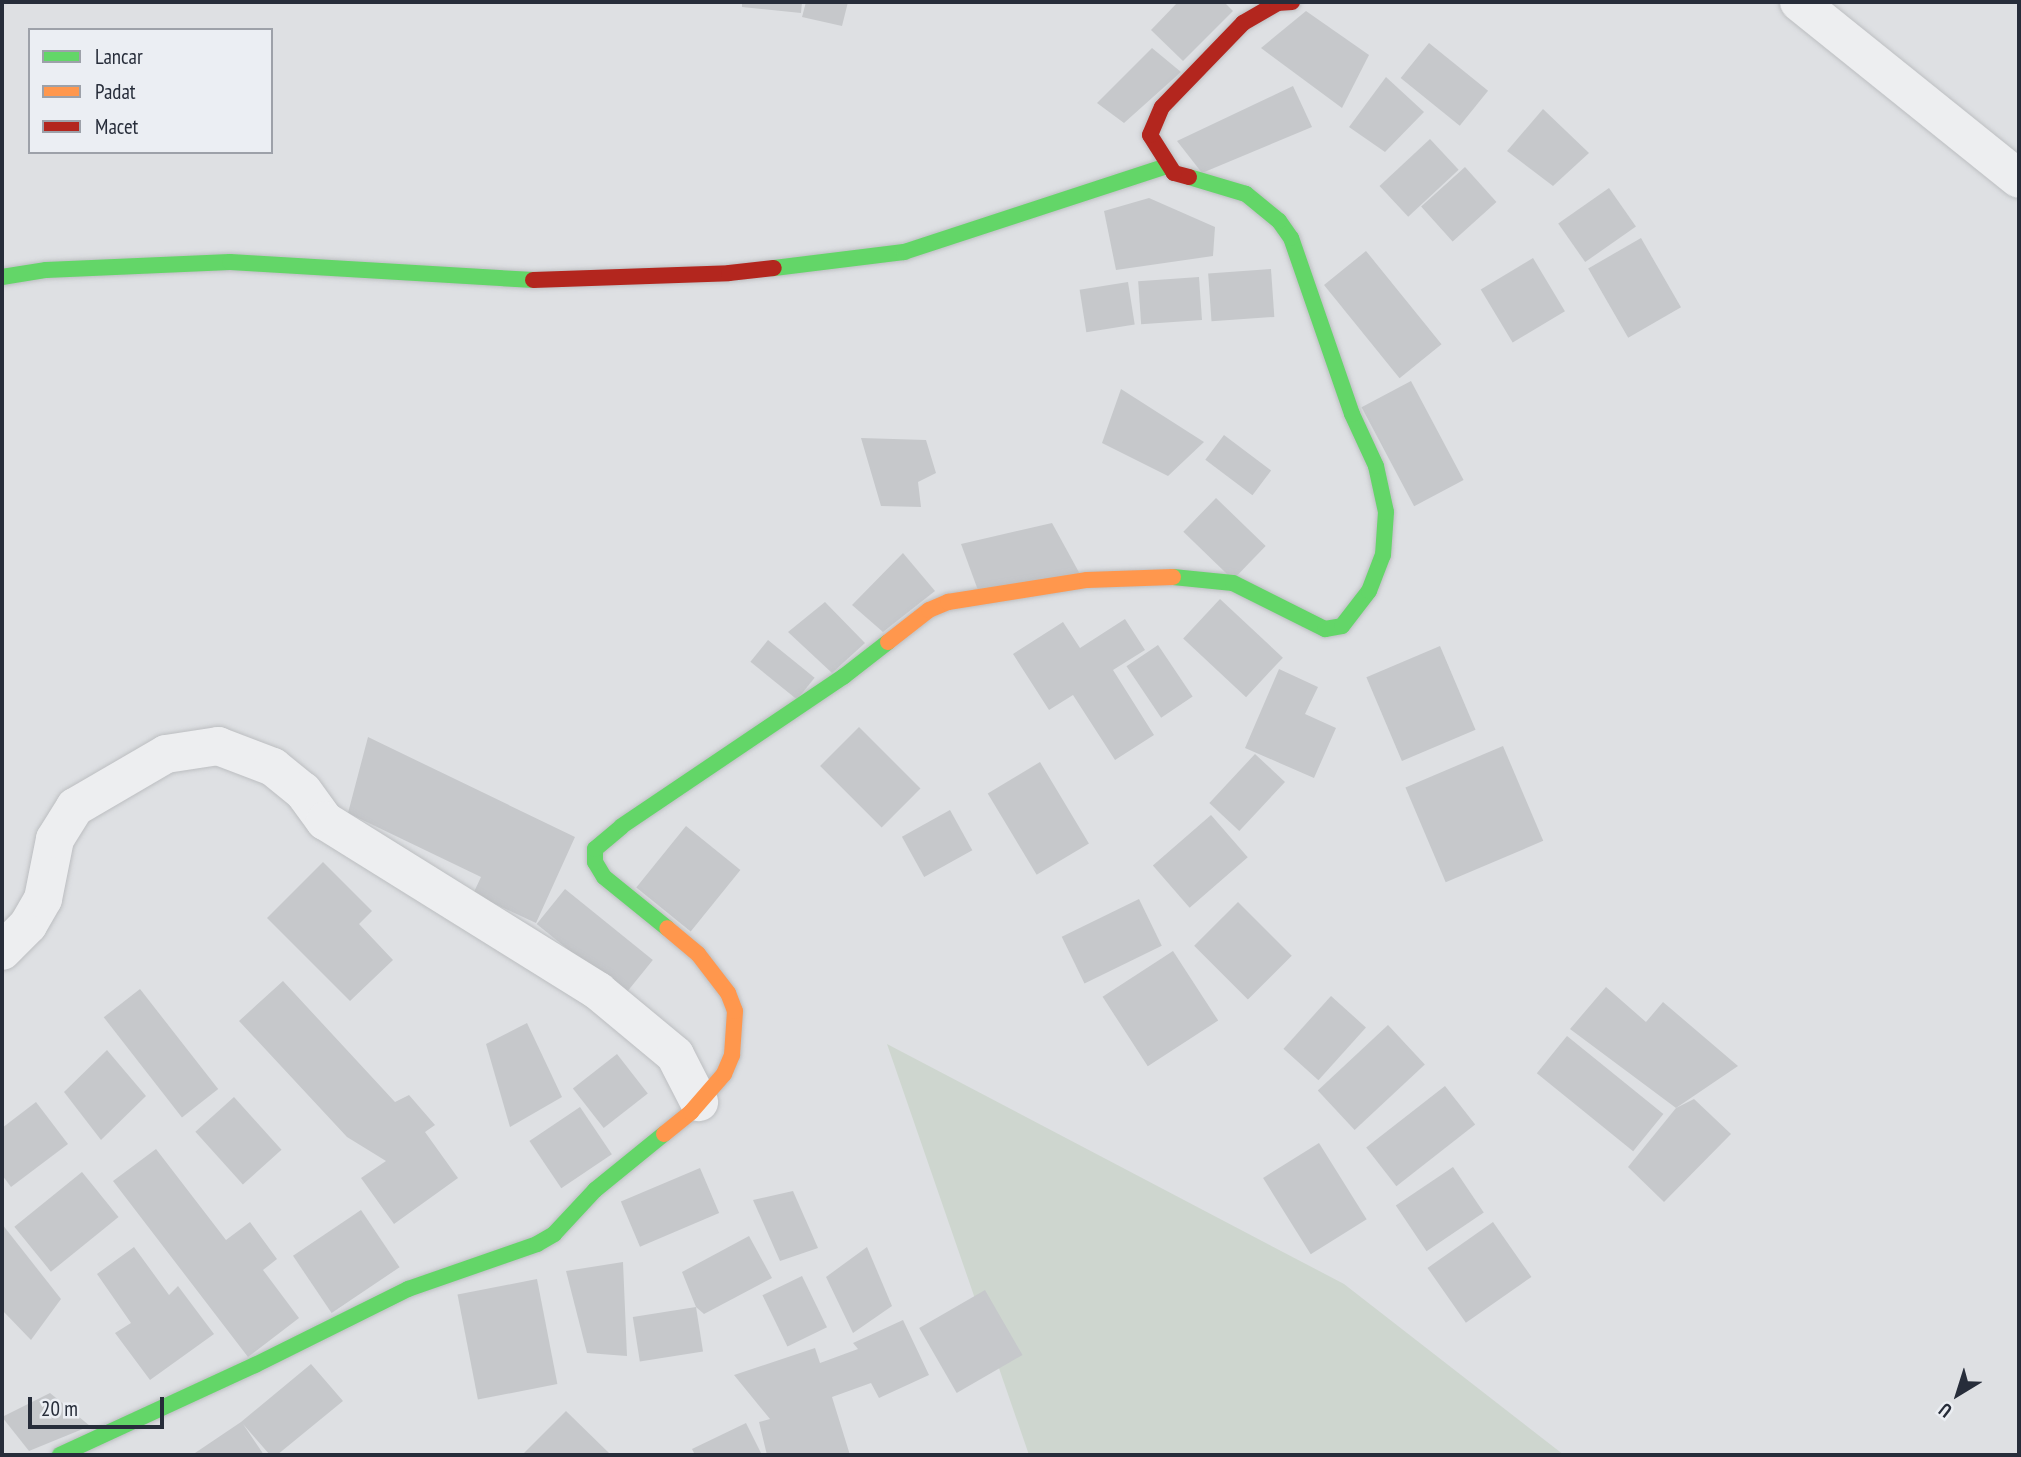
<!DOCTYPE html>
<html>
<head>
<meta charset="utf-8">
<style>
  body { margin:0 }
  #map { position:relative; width:2021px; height:1457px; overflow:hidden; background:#dee0e3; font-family:"PT Sans Narrow",sans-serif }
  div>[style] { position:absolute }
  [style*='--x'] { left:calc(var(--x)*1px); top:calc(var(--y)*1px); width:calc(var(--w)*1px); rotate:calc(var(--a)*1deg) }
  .green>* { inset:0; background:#ced6cf }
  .building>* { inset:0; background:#c6c8cb; transform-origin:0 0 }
  .roads { filter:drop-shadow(0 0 2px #bcbec1) drop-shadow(0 0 2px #bcbec1) }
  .street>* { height:38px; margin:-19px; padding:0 19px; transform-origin:19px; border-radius:19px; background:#edeef0 }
  .fast>* { height:16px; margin:-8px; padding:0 8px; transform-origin:8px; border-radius:8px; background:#63d668 }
  .slow>* { height:16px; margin:-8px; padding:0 8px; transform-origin:8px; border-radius:8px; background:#ff974d }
  .jam>* { height:16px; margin:-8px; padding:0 8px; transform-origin:8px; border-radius:8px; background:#b3261e }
  span { translate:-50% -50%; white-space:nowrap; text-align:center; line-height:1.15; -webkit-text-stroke:5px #ebeef3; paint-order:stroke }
  .frame { position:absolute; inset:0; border:4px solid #272d3a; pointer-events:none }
  .legend { position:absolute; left:28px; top:28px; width:245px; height:126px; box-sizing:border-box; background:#ebeef3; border:2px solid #9da1a9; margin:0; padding:9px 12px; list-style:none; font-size:21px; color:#272d3a }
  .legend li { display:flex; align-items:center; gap:14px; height:35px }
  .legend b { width:35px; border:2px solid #9da1a9 }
  .north { position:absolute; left:1923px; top:1359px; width:70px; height:70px; -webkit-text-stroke:5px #ebeef3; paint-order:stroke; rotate:218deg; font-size:19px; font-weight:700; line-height:28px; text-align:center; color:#272d3a }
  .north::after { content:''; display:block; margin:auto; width:24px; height:32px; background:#272d3a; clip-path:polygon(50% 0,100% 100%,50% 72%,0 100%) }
  .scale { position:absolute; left:28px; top:1397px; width:136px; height:32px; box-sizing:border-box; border:4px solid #272d3a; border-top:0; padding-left:9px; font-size:21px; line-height:24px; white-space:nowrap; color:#272d3a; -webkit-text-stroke:5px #ebeef3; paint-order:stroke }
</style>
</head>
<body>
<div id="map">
  <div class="green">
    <i style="clip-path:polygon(887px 1044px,1344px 1284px,1564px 1455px,1029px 1455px)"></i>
  </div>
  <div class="building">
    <i style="clip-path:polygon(742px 2px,802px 2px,801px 13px,742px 7px)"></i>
    <i style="clip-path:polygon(806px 2px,848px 2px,842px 26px,802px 17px)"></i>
    <i style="clip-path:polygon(1178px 2px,1224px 2px,1233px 11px,1183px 61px,1151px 30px)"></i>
    <i style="clip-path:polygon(1306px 11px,1369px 55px,1342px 108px,1261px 48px)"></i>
    <i style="left:1429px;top:43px;width:76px;height:45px;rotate:39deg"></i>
    <i style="clip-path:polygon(1152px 48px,1181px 72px,1124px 123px,1097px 103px)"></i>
    <i style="clip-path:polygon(1386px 77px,1424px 112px,1385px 152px,1349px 127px)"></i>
    <i style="clip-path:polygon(1293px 86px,1312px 127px,1202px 173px,1177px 141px)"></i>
    <i style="clip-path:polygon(1543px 109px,1589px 153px,1553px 186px,1507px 151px)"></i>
    <i style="left:1430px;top:139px;width:42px;height:69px;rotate:47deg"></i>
    <i style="left:1465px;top:167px;width:47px;height:59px;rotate:48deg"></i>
    <i style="left:1609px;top:188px;width:47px;height:62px;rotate:55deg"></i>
    <i style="clip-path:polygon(1149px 198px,1215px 227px,1213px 256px,1116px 270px,1104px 211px)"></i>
    <i style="left:1641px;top:238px;width:80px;height:61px;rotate:60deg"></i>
    <i style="left:1366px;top:251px;width:120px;height:54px;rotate:51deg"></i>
    <i style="left:1533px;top:258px;width:62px;height:61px;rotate:59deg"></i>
    <i style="left:1271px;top:269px;width:48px;height:63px;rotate:86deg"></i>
    <i style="left:1199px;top:277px;width:43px;height:61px;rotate:86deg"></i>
    <i style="left:1128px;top:282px;width:43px;height:49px;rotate:81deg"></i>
    <i style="left:1411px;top:381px;width:112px;height:56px;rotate:62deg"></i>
    <i style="clip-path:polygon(1121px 389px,1204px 442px,1168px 476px,1102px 443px)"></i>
    <i style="left:1224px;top:435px;width:59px;height:31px;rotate:37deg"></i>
    <i style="clip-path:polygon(861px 438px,926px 440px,936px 473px,918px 482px,921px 507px,881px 506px)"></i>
    <i style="left:1216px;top:498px;width:69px;height:47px;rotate:44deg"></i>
    <i style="clip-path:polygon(1052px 523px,1081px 576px,979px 593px,961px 544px)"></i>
    <i style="clip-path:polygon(903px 553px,935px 591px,883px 632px,852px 605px)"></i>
    <i style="left:1220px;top:599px;width:86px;height:54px;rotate:43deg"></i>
    <i style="clip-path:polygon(825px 602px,865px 643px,832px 673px,788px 632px)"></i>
    <i style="clip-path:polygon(1125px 619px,1145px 650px,1113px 670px,1154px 735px,1115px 760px,1073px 695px,1049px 710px,1013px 654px,1063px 622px,1080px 648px)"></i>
    <i style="left:768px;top:640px;width:60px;height:28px;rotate:39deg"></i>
    <i style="left:1158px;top:645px;width:62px;height:38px;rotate:56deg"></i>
    <i style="left:1440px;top:646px;width:91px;height:80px;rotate:67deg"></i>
    <i style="clip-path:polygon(1279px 669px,1318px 687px,1305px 714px,1336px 728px,1314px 778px,1245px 748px)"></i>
    <i style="left:859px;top:727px;width:87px;height:55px;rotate:45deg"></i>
    <i style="clip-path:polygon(368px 737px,575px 837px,536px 923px,473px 894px,481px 877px,348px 813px)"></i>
    <i style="left:1503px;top:746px;width:103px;height:106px;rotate:67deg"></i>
    <i style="left:1255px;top:754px;width:41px;height:67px;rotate:43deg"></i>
    <i style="left:1040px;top:762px;width:95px;height:61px;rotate:59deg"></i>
    <i style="left:950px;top:810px;width:46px;height:55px;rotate:61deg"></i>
    <i style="left:1211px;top:815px;width:56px;height:77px;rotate:49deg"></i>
    <i style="left:686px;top:826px;width:70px;height:79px;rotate:39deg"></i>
    <i style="clip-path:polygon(323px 862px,372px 911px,359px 924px,393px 960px,350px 1001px,267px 918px)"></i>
    <i style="left:565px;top:889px;width:113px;height:45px;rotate:39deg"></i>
    <i style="left:1139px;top:899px;width:52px;height:86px;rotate:64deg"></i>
    <i style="left:1238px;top:902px;width:76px;height:62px;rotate:45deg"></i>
    <i style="left:1173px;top:951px;width:83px;height:84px;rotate:57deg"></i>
    <i style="clip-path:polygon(283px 981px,395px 1102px,409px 1095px,435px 1125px,425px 1132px,458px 1178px,394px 1224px,361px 1178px,386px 1161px,347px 1137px,239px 1021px)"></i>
    <i style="clip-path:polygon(1606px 987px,1646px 1022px,1663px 1002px,1738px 1066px,1676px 1108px,1570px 1029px)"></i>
    <i style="left:140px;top:989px;width:127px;height:46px;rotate:52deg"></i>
    <i style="left:1331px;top:996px;width:47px;height:71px;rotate:42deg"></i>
    <i style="clip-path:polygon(527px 1023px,562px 1097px,510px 1127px,486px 1044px)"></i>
    <i style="left:1388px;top:1025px;width:54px;height:96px;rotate:47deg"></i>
    <i style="left:1567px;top:1036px;width:124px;height:48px;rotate:39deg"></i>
    <i style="clip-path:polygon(107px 1050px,146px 1096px,101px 1140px,64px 1092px)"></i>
    <i style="left:617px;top:1054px;width:50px;height:56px;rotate:52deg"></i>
    <i style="left:1445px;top:1086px;width:49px;height:100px;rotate:52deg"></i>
    <i style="left:234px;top:1097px;width:71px;height:52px;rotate:48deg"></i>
    <i style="clip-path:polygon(1694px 1099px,1731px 1134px,1664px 1202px,1628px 1167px,1676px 1108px)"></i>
    <i style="clip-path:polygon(36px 1102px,68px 1144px,11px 1187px,2px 1175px,2px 1128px)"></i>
    <i style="left:580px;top:1107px;width:57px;height:61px;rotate:56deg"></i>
    <i style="left:1319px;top:1143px;width:90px;height:66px;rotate:58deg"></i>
    <i style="clip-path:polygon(156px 1149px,226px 1240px,250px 1222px,277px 1259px,263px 1270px,299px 1318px,248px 1357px,113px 1181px)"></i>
    <i style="left:1453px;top:1167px;width:55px;height:69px;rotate:56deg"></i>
    <i style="left:700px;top:1168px;width:49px;height:86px;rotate:67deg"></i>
    <i style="left:82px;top:1172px;width:58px;height:87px;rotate:51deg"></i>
    <i style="clip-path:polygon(793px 1191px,818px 1248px,780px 1261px,753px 1200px)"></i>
    <i style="left:361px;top:1210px;width:69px;height:82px;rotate:56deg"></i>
    <i style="left:1493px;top:1222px;width:67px;height:80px;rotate:55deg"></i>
    <i style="clip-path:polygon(2px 1224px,61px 1299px,31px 1340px,2px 1310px)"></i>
    <i style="clip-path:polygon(749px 1236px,772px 1278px,704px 1314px,696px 1307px,682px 1272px)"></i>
    <i style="clip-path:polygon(134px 1247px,169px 1295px,178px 1286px,214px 1334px,150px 1380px,115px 1333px,131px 1323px,97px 1274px)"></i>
    <i style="clip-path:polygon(867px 1247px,892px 1306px,853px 1333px,826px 1277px)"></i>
    <i style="clip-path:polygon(623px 1262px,627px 1356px,587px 1353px,566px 1271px)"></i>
    <i style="left:802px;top:1276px;width:57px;height:44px;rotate:64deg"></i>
    <i style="left:537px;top:1279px;width:107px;height:81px;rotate:79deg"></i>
    <i style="left:985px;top:1290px;width:75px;height:76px;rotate:60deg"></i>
    <i style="left:696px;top:1307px;width:45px;height:64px;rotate:81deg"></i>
    <i style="clip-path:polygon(903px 1320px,929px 1375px,879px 1398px,871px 1383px,832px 1397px,850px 1455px,767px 1455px,759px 1422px,770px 1419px,734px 1375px,815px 1348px,820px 1363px,858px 1349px,853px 1343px)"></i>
    <i style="clip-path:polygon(311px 1364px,343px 1401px,277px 1455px,270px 1455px,243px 1424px,264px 1455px,192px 1455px,241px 1422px)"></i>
    <i style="clip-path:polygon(50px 1393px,90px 1426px,29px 1451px,2px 1417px)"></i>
    <i style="clip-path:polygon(566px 1411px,609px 1453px,607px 1455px,522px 1455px)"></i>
    <i style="clip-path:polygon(746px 1423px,762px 1455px,695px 1455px,692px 1449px)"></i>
  </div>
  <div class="roads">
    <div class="street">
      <i style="--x:1799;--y:2;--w:282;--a:38.8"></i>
      <i style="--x:2;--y:951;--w:37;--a:-45"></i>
      <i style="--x:28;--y:925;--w:30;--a:-60"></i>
      <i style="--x:43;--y:899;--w:61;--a:-78.7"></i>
      <i style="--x:55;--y:839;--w:38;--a:-58"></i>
      <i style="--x:75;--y:807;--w:105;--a:-30.2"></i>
      <i style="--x:166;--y:754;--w:53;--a:-8.7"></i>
      <i style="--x:218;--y:746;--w:59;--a:20.9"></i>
      <i style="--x:273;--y:767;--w:38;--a:39"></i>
      <i style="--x:303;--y:791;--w:37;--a:54"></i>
      <i style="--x:325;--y:821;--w:322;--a:31.9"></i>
      <i style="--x:598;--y:991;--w:100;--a:39.7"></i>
      <i style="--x:675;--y:1055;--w:53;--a:62.9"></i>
    </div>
    <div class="fast">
      <i style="--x:774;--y:268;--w:131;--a:-7"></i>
      <i style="--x:904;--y:252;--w:277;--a:-18.1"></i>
      <i style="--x:2;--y:277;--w:45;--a:-9"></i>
      <i style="--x:46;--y:270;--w:184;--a:-2.5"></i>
      <i style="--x:230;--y:262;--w:304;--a:3.4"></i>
      <i style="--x:1173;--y:577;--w:60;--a:5.7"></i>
      <i style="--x:1233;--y:583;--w:103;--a:26.6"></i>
      <i style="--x:1325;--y:629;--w:17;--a:-10"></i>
      <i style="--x:1342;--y:626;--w:44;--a:-52.4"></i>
      <i style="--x:1369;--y:591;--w:39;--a:-69"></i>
      <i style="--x:1383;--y:555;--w:43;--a:-86"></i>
      <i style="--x:1386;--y:512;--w:47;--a:-102.3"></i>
      <i style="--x:1376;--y:466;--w:57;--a:-114.8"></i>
      <i style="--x:1352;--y:414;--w:186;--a:-109.1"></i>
      <i style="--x:1291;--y:238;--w:21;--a:-125"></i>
      <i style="--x:1279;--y:221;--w:43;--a:-140.7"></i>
      <i style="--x:1246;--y:194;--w:59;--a:-163.4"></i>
      <i style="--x:667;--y:928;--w:81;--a:-141"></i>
      <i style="--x:604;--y:877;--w:17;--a:-121"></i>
      <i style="--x:595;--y:862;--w:13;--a:-90"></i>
      <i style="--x:595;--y:849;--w:35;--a:-40"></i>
      <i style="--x:622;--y:826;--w:267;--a:-34"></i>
      <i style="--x:843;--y:677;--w:57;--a:-37.9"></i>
      <i style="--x:60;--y:1455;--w:215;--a:-24.8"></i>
      <i style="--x:255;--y:1365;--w:171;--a:-26.4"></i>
      <i style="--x:408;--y:1289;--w:137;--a:-19.2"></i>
      <i style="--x:537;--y:1244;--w:20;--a:-30"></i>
      <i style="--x:554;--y:1234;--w:60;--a:-47"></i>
      <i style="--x:595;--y:1190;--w:89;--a:-39.1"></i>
    </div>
    <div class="slow">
      <i style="--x:888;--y:642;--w:52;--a:-38"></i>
      <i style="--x:929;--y:610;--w:21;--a:-23"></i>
      <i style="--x:948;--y:602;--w:141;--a:-9"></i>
      <i style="--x:1087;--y:580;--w:86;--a:-2"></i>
      <i style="--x:664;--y:1134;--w:35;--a:-39"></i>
      <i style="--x:691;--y:1112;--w:50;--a:-49"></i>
      <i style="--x:724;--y:1074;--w:21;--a:-67"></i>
      <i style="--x:732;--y:1055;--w:44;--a:-86.1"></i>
      <i style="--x:735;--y:1011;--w:19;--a:-111"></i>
      <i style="--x:728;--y:993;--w:49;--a:-127.6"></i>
      <i style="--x:698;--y:954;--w:40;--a:-140"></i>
    </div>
    <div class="jam">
      <i style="--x:1189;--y:177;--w:16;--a:-165"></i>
      <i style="--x:1174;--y:173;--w:45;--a:-122.3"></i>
      <i style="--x:1150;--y:135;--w:30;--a:-67"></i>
      <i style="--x:1162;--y:107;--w:117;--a:-46"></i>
      <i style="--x:1243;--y:23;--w:39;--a:-30"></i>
      <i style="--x:1277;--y:3;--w:15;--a:-4"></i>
      <i style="--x:533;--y:280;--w:196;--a:-2"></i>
      <i style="--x:729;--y:273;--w:45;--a:-6.3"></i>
    </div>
  </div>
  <div class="frame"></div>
  <ul class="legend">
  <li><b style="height:9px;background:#63d668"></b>Lancar</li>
  <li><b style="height:9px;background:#ff974d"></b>Padat</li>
  <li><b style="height:9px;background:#b3261e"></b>Macet</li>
  </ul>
  <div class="north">U</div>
  <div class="scale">20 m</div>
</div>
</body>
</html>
